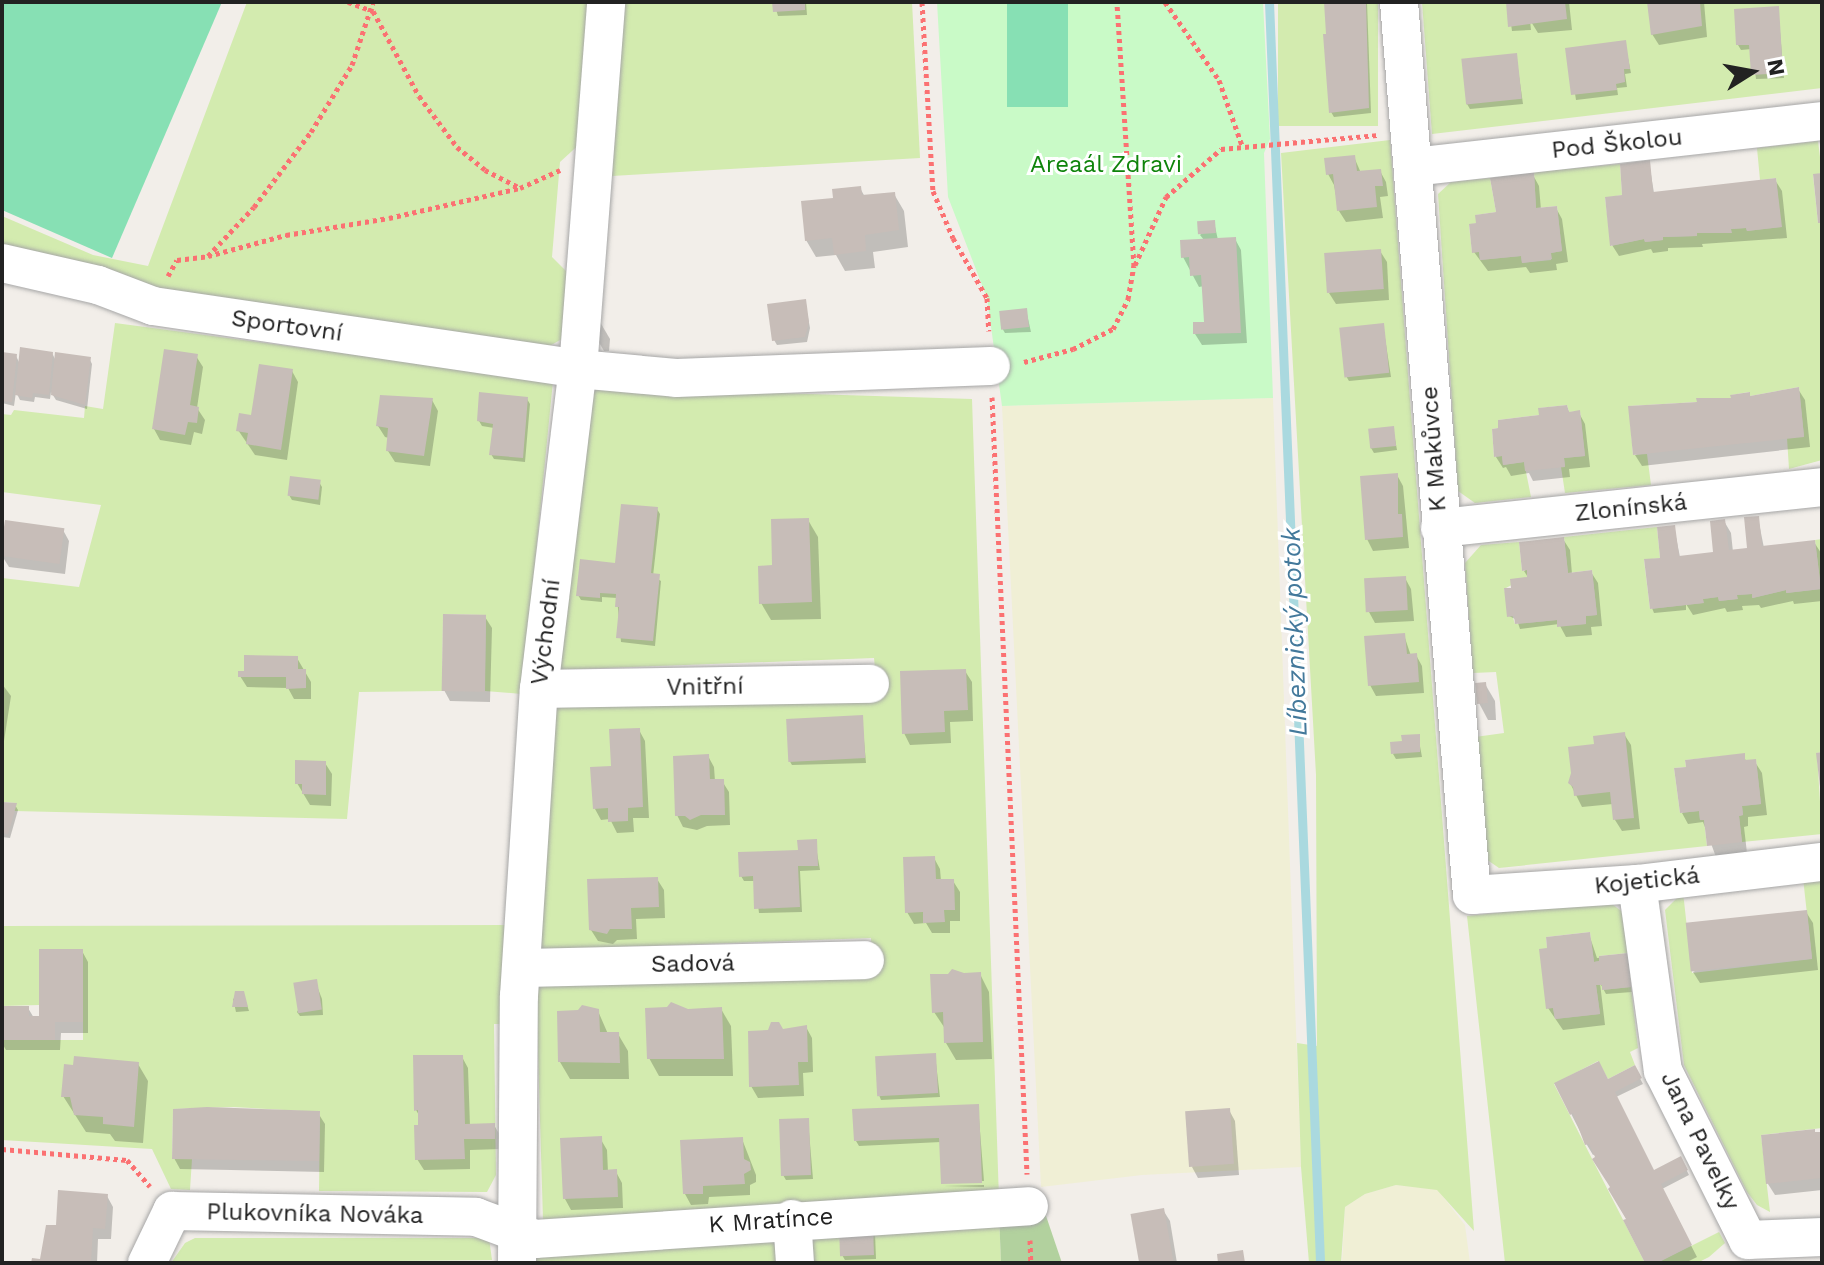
<!DOCTYPE html>
<html>
<head>
<meta charset="utf-8">
<style>
  body { margin:0 }
  #map { position:relative; width:1824px; height:1265px; overflow:hidden; background:#f2eee9; font-family:"Work Sans",sans-serif }
  div>[style] { position:absolute }
  [style*='--x'] { left:calc(var(--x)*1px); top:calc(var(--y)*1px); width:calc(var(--w)*1px); rotate:calc(var(--a)*1deg) }
  .farmland>* { inset:0; background:#f0efd5 }
  .grass>* { inset:0; background:#d3ebaf; transform-origin:0 0 }
  .forest>* { inset:0; background:#b2d19e }
  .park>* { inset:0; background:#c9fac7 }
  .pitch>* { inset:0; background:#87e0b4; transform-origin:0 0 }
  .shadow>* { inset:0; background:#0003 }
  .stream>* { height:9px; margin:-4.5px; padding:0 4.5px; transform-origin:4.5px; border-radius:4.5px; background:#aad9df }
  .building>* { inset:0; background:#c7bdb8; transform-origin:0 0 }
  .path>* { height:5px; margin-top:-2.5px; transform-origin:0; background:repeating-linear-gradient(90deg,#fb7172 0 4px,transparent 0 8px) }
  .roads { filter:drop-shadow(0 0 2px #a6a6a6) drop-shadow(0 0 2px #a6a6a6) }
  .minor>* { height:38px; margin:-19px; padding:0 19px; transform-origin:19px; border-radius:19px; background:#fff }
  span { translate:-50% -50%; white-space:nowrap; text-align:center; line-height:1.15; -webkit-text-stroke:6px #fff; paint-order:stroke }
  .street-label { font-size:24px; color:#222 }
  .park-label { font-size:24px; color:#0f840b }
  .water-label { font-size:26px; color:#43799b; font-style:italic }
  .frame { position:absolute; inset:0; border:4px solid #222; pointer-events:none }
  .north { position:absolute; left:1712px; top:32px; width:80px; height:80px; -webkit-text-stroke:6px #fff; paint-order:stroke; rotate:79deg; font-size:22px; font-weight:700; line-height:32px; text-align:center; color:#222 }
  .north::after { content:''; display:block; margin:auto; width:28px; height:36px; background:#222; clip-path:polygon(50% 0,100% 100%,50% 72%,0 100%) }
</style>
</head>
<body>
<div id="map">
  <div class="farmland">
    <i style="clip-path:polygon(1273px 398px,1301px 1167px,1142px 1175px,1041px 1187px,1002px 406px)"></i>
    <i style="clip-path:polygon(1396px 1185px,1437px 1189px,1465px 1225px,1470px 1263px,1342px 1263px,1345px 1207px,1365px 1194px)"></i>
  </div>
  <div class="grass">
    <i style="clip-path:polygon(247px 2px,594px 2px,583px 141px,560px 162px,552px 257px,570px 275px,562px 339px,544px 349px,165px 298px,2px 255px,2px 216px,93px 255px,148px 266px)"></i>
    <i style="clip-path:polygon(624px 2px,912px 2px,920px 158px,612px 176px)"></i>
    <i style="left:1278px;top:2px;width:100px;height:124px"></i>
    <i style="clip-path:polygon(1422px 2px,1822px 2px,1822px 88px,1432px 134px)"></i>
    <i style="clip-path:polygon(1390px 140px,1474px 1231px,1437px 1190px,1396px 1185px,1365px 1194px,1345px 1207px,1341px 1263px,1309px 1263px,1301px 1167px,1297px 1043px,1317px 1046px,1316px 775px,1281px 153px)"></i>
    <i style="clip-path:polygon(1818px 141px,1822px 173px,1813px 175px,1818px 223px,1822px 223px,1822px 460px,1789px 469px,1787px 438px,1804px 436px,1799px 387px,1750px 396px,1749px 392px,1731px 395px,1731px 398px,1697px 398px,1697px 402px,1629px 406px,1633px 455px,1647px 454px,1651px 485px,1565px 493px,1561px 467px,1565px 466px,1564px 458px,1585px 456px,1580px 411px,1569px 412px,1567px 405px,1539px 408px,1539px 415px,1498px 420px,1498px 428px,1492px 429px,1494px 457px,1502px 456px,1503px 465px,1524px 462px,1531px 497px,1475px 503px,1458px 491px,1438px 194px,1451px 182px,1490px 178px,1496px 212px,1476px 215px,1476px 223px,1469px 225px,1472px 252px,1479px 252px,1480px 260px,1521px 256px,1522px 263px,1551px 260px,1551px 253px,1562px 251px,1557px 206px,1536px 208px,1534px 172px,1620px 164px,1622px 195px,1605px 198px,1611px 246px,1644px 239px,1645px 242px,1663px 240px,1663px 237px,1697px 236px,1697px 233px,1731px 233px,1731px 229px,1746px 228px,1747px 231px,1781px 227px,1776px 178px,1760px 180px,1757px 148px)"></i>
    <i style="clip-path:polygon(115px 323px,553px 381px,522px 694px,485px 691px,486px 615px,443px 614px,442px 691px,359px 692px,347px 819px,14px 811px,16px 803px,2px 802px,2px 578px,79px 587px,101px 505px,2px 492px,2px 414px,11px 415px,14px 410px,84px 418px,85px 406px,103px 409px)"></i>
    <i style="clip-path:polygon(582px 387px,972px 399px,999px 1199px,543px 1220px,536px 984px,872px 971px,871px 938px,537px 950px,553px 702px,877px 691px,874px 658px,553px 670px)"></i>
    <i style="clip-path:polygon(1657px 527px,1660px 558px,1644px 560px,1650px 609px,1703px 603px,1703px 599px,1718px 597px,1719px 601px,1737px 599px,1737px 595px,1752px 594px,1753px 598px,1786px 590px,1787px 593px,1821px 589px,1815px 540px,1822px 539px,1822px 752px,1817px 753px,1822px 834px,1742px 842px,1739px 816px,1743px 815px,1742px 806px,1761px 804px,1756px 760px,1745px 760px,1744px 754px,1685px 760px,1686px 767px,1674px 768px,1680px 813px,1699px 811px,1700px 820px,1704px 820px,1707px 846px,1499px 868px,1483px 857px,1475px 737px,1504px 733px,1496px 672px,1473px 673px,1465px 563px,1481px 545px,1519px 542px,1522px 571px,1527px 570px,1527px 577px,1504px 589px,1515px 624px,1557px 620px,1557px 626px,1586px 624px,1586px 616px,1597px 615px,1592px 570px,1568px 573px,1564px 537px)"></i>
    <i style="clip-path:polygon(1822px 877px,1822px 1128px,1761px 1135px,1770px 1212px,1757px 1205px,1747px 1192px,1684px 1065px,1665px 910px,1683px 892px,1692px 973px,1812px 959px,1803px 878px)"></i>
    <i style="clip-path:polygon(1608px 901px,1624px 913px,1628px 953px,1599px 956px,1599px 961px,1594px 962px,1590px 932px,1546px 937px,1553px 1008px,1555px 1019px,1600px 1014px,1596px 985px,1602px 985px,1602px 990px,1631px 987px,1638px 1048px,1630px 1052px,1635px 1065px,1608px 1079px,1598px 1061px,1554px 1084px,1645px 1263px,1505px 1263px,1467px 916px)"></i>
    <i style="clip-path:polygon(511px 925px,505px 1024px,494px 1024px,496px 1175px,487px 1192px,319px 1191px,320px 1112px,233px 1107px,173px 1109px,172px 1158px,192px 1159px,190px 1190px,171px 1189px,152px 1149px,2px 1140px,2px 1040px,83px 1040px,83px 949px,39px 949px,39px 1005px,2px 1006px,2px 926px)"></i>
    <i style="clip-path:polygon(999px 1214px,1001px 1263px,813px 1263px,812px 1224px)"></i>
    <i style="clip-path:polygon(1719px 1232px,1725px 1243px,1709px 1257px,1697px 1263px,1657px 1263px)"></i>
    <i style="clip-path:polygon(195px 1238px,489px 1238px,492px 1260px,171px 1263px,185px 1243px)"></i>
    <i style="clip-path:polygon(777px 1241px,778px 1263px,533px 1263px,533px 1252px)"></i>
  </div>
  <div class="forest">
    <i style="clip-path:polygon(1044px 1210px,1062px 1263px,1001px 1263px,999px 1214px)"></i>
  </div>
  <div class="park">
    <i style="clip-path:polygon(937px 2px,1263px 2px,1270px 139px,1264px 153px,1273px 398px,1002px 406px,987px 298px,948px 197px)"></i>
  </div>
  <div class="pitch">
    <i style="clip-path:polygon(2px 2px,222px 2px,112px 258px,2px 210px)"></i>
    <i style="left:1007px;top:2px;width:61px;height:105px"></i>
  </div>
  <div class="shadow">
    <i style="clip-path:polygon(758px 2px,806px 2px,807px 15px,778px 16px,774px 3px)"></i>
    <i style="clip-path:polygon(1326px 2px,1367px 2px,1371px 113px,1334px 117px,1331px 112px)"></i>
    <i style="clip-path:polygon(1508px 2px,1569px 2px,1572px 30px,1538px 33px,1530px 20px,1531px 30px,1512px 31px)"></i>
    <i style="clip-path:polygon(1649px 2px,1704px 2px,1707px 37px,1659px 45px,1652px 34px)"></i>
    <i style="clip-path:polygon(1778px 8px,1784px 78px,1756px 79px,1752px 49px,1741px 50px,1738px 45px)"></i>
    <i style="clip-path:polygon(1625px 43px,1631px 73px,1625px 74px,1627px 87px,1617px 88px,1618px 95px,1576px 100px,1568px 49px)"></i>
    <i style="clip-path:polygon(1516px 55px,1523px 104px,1470px 109px,1467px 104px)"></i>
    <i style="clip-path:polygon(1354px 157px,1361px 173px,1380px 171px,1386px 182px,1388px 196px,1380px 197px,1383px 218px,1346px 222px,1339px 211px,1334px 185px,1328px 174px)"></i>
    <i style="clip-path:polygon(1649px 162px,1654px 193px,1775px 180px,1782px 191px,1787px 238px,1702px 244px,1703px 247px,1668px 248px,1668px 251px,1653px 253px,1651px 249px,1619px 256px,1612px 245px,1624px 197px)"></i>
    <i style="clip-path:polygon(1533px 175px,1539px 186px,1541px 210px,1556px 208px,1562px 219px,1568px 262px,1556px 264px,1557px 270px,1530px 273px,1526px 267px,1488px 271px,1474px 252px,1498px 214px)"></i>
    <i style="clip-path:polygon(860px 188px,865px 197px,894px 194px,904px 211px,908px 247px,873px 252px,875px 268px,845px 271px,836px 255px,816px 257px,806px 240px,836px 200px)"></i>
    <i style="clip-path:polygon(1214px 222px,1218px 240px,1235px 239px,1241px 250px,1247px 343px,1202px 345px,1195px 334px,1206px 324px,1204px 286px,1199px 287px,1183px 257px,1204px 240px,1200px 235px)"></i>
    <i style="clip-path:polygon(1380px 251px,1387px 262px,1389px 300px,1336px 304px,1329px 293px)"></i>
    <i style="clip-path:polygon(805px 302px,810px 328px,807px 342px,777px 345px,774px 340px)"></i>
    <i style="clip-path:polygon(1026px 310px,1031px 332px,1005px 333px,1002px 328px)"></i>
    <i style="clip-path:polygon(600px 322px,610px 339px,609px 351px,604px 351px,594px 334px)"></i>
    <i style="clip-path:polygon(1383px 325px,1391px 377px,1349px 381px,1346px 376px)"></i>
    <i style="clip-path:polygon(52px 353px,56px 361px,89px 358px,92px 364px,87px 409px,56px 400px,51px 392px,50px 399px,35px 397px,34px 402px,20px 400px,16px 392px,14px 406px,2px 403px,2px 354px,16px 356px,20px 364px)"></i>
    <i style="clip-path:polygon(196px 356px,203px 367px,197px 408px,205px 420px,202px 434px,194px 432px,191px 445px,160px 440px,154px 429px)"></i>
    <i style="clip-path:polygon(292px 371px,298px 382px,287px 460px,255px 455px,238px 430px)"></i>
    <i style="clip-path:polygon(1798px 389px,1805px 400px,1810px 447px,1642px 466px,1635px 455px,1751px 398px)"></i>
    <i style="clip-path:polygon(527px 399px,530px 404px,525px 462px,494px 459px,491px 454px,494px 428px,482px 426px,479px 421px)"></i>
    <i style="clip-path:polygon(432px 400px,438px 411px,430px 466px,395px 462px,388px 451px,389px 438px,385px 437px,378px 426px)"></i>
    <i style="clip-path:polygon(1566px 407px,1570px 413px,1579px 413px,1585px 424px,1590px 467px,1569px 469px,1570px 477px,1533px 481px,1529px 473px,1511px 476px,1506px 467px,1503px 468px,1496px 457px,1494px 431px)"></i>
    <i style="clip-path:polygon(1393px 428px,1397px 450px,1374px 453px,1371px 448px)"></i>
    <i style="clip-path:polygon(1397px 475px,1403px 486px,1409px 548px,1373px 551px,1367px 539px)"></i>
    <i style="clip-path:polygon(319px 482px,322px 487px,320px 505px,292px 500px,289px 495px)"></i>
    <i style="clip-path:polygon(657px 509px,660px 514px,653px 576px,661px 581px,655px 646px,621px 642px,617px 598px,602px 597px,602px 602px,581px 600px,578px 595px,617px 565px)"></i>
    <i style="clip-path:polygon(1758px 518px,1764px 548px,1814px 542px,1821px 553px,1822px 601px,1794px 604px,1793px 601px,1761px 608px,1759px 605px,1742px 606px,1743px 610px,1727px 612px,1725px 608px,1693px 615px,1686px 604px,1686px 610px,1654px 613px,1652px 608px,1662px 559px,1674px 527px,1680px 557px,1716px 553px,1724px 521px,1731px 533px,1733px 552px,1749px 550px)"></i>
    <i style="clip-path:polygon(808px 520px,818px 537px,821px 619px,771px 620px,761px 603px,774px 567px)"></i>
    <i style="clip-path:polygon(63px 530px,69px 541px,65px 574px,9px 567px,2px 556px)"></i>
    <i style="clip-path:polygon(1563px 539px,1570px 550px,1572px 574px,1591px 572px,1598px 583px,1602px 626px,1591px 627px,1592px 635px,1566px 637px,1559px 624px,1520px 629px,1517px 620px,1509px 616px,1529px 579px,1524px 571px)"></i>
    <i style="clip-path:polygon(1405px 578px,1411px 589px,1414px 621px,1375px 623px,1369px 612px)"></i>
    <i style="clip-path:polygon(485px 617px,492px 628px,490px 702px,450px 701px,444px 690px)"></i>
    <i style="clip-path:polygon(1404px 635px,1411px 656px,1416px 655px,1422px 666px,1424px 693px,1376px 696px,1370px 685px)"></i>
    <i style="clip-path:polygon(297px 658px,311px 682px,311px 699px,294px 699px,288px 688px,247px 687px,240px 676px)"></i>
    <i style="clip-path:polygon(965px 671px,972px 682px,973px 721px,950px 722px,951px 743px,910px 745px,904px 733px)"></i>
    <i style="clip-path:polygon(2px 684px,11px 696px,2px 754px)"></i>
    <i style="clip-path:polygon(1485px 684px,1495px 701px,1496px 720px,1488px 720px,1479px 703px)"></i>
    <i style="clip-path:polygon(862px 718px,866px 763px,792px 765px,789px 760px)"></i>
    <i style="clip-path:polygon(639px 730px,645px 741px,649px 818px,633px 818px,634px 832px,617px 833px,610px 819px,601px 820px,595px 809px,613px 768px)"></i>
    <i style="clip-path:polygon(1624px 734px,1631px 745px,1640px 829px,1622px 831px,1615px 820px,1613px 804px,1582px 807px,1570px 783px,1596px 746px)"></i>
    <i style="clip-path:polygon(1418px 736px,1422px 757px,1396px 759px,1393px 754px,1404px 743px)"></i>
    <i style="clip-path:polygon(708px 756px,714px 767px,715px 781px,722px 781px,729px 792px,730px 825px,707px 826px,697px 830px,683px 827px,677px 815px)"></i>
    <i style="clip-path:polygon(1743px 756px,1747px 762px,1755px 762px,1762px 773px,1767px 815px,1748px 817px,1748px 826px,1744px 827px,1747px 853px,1716px 857px,1703px 822px,1688px 824px,1682px 813px)"></i>
    <i style="clip-path:polygon(325px 763px,332px 774px,331px 806px,310px 805px,297px 783px)"></i>
    <i style="clip-path:polygon(2px 804px,15px 805px,18px 810px,10px 838px,2px 837px)"></i>
    <i style="clip-path:polygon(815px 841px,820px 870px,800px 871px,802px 912px,759px 913px,755px 881px,744px 881px,741px 876px,800px 852px)"></i>
    <i style="clip-path:polygon(934px 858px,940px 869px,941px 881px,953px 881px,960px 892px,960px 921px,950px 921px,950px 933px,932px 933px,926px 923px,914px 924px,907px 912px)"></i>
    <i style="clip-path:polygon(657px 879px,664px 890px,665px 918px,636px 919px,637px 939px,617px 940px,613px 944px,598px 941px,591px 930px)"></i>
    <i style="clip-path:polygon(1806px 912px,1813px 923px,1818px 970px,1700px 983px,1693px 972px)"></i>
    <i style="clip-path:polygon(1589px 934px,1597px 958px,1627px 955px,1632px 992px,1606px 994px,1600px 983px,1605px 1025px,1563px 1030px,1548px 1008px,1549px 950px)"></i>
    <i style="clip-path:polygon(82px 951px,88px 962px,88px 1033px,61px 1033px,60px 1050px,6px 1050px,2px 1043px,2px 1008px,28px 1008px,34px 1018px,41px 1018px)"></i>
    <i style="clip-path:polygon(980px 974px,989px 992px,992px 1059px,956px 1060px,946px 1043px,946px 1030px,934px 1012px,963px 975px)"></i>
    <i style="clip-path:polygon(315px 981px,322px 999px,323px 1015px,300px 1016px,297px 1012px)"></i>
    <i style="clip-path:polygon(243px 993px,249px 1011px,236px 1012px,233px 999px)"></i>
    <i style="clip-path:polygon(668px 1009px,721px 1009px,731px 1026px,733px 1076px,659px 1076px,649px 1058px)"></i>
    <i style="clip-path:polygon(598px 1011px,608px 1034px,618px 1034px,628px 1051px,629px 1079px,570px 1079px,560px 1062px)"></i>
    <i style="clip-path:polygon(806px 1027px,812px 1038px,813px 1072px,803px 1073px,804px 1096px,758px 1098px,751px 1086px,782px 1031px)"></i>
    <i style="clip-path:polygon(935px 1055px,940px 1097px,881px 1100px,879px 1095px)"></i>
    <i style="clip-path:polygon(462px 1057px,468px 1068px,470px 1126px,494px 1125px,501px 1137px,501px 1149px,470px 1150px,470px 1169px,424px 1170px,417px 1159px,420px 1117px,416px 1110px)"></i>
    <i style="clip-path:polygon(138px 1064px,148px 1081px,143px 1143px,115px 1141px,110px 1134px,86px 1132px,63px 1096px)"></i>
    <i style="clip-path:polygon(1634px 1067px,1643px 1084px,1616px 1097px,1654px 1172px,1681px 1159px,1689px 1175px,1662px 1189px,1697px 1257px,1685px 1263px,1647px 1263px,1596px 1154px,1593px 1155px,1587px 1145px,1556px 1084px,1608px 1081px)"></i>
    <i style="clip-path:polygon(978px 1106px,984px 1181px,943px 1182px,941px 1142px,859px 1146px,856px 1141px)"></i>
    <i style="clip-path:polygon(1229px 1110px,1235px 1121px,1239px 1175px,1198px 1178px,1192px 1167px)"></i>
    <i style="clip-path:polygon(318px 1113px,325px 1124px,324px 1172px,180px 1169px,174px 1158px)"></i>
    <i style="clip-path:polygon(808px 1120px,813px 1179px,786px 1180px,783px 1175px)"></i>
    <i style="clip-path:polygon(1816px 1134px,1822px 1134px,1822px 1190px,1775px 1195px,1768px 1184px,1763px 1136px)"></i>
    <i style="clip-path:polygon(600px 1138px,607px 1150px,608px 1172px,616px 1172px,622px 1183px,623px 1208px,571px 1210px,565px 1199px)"></i>
    <i style="clip-path:polygon(742px 1139px,756px 1175px,756px 1182px,750px 1185px,750px 1195px,709px 1197px,708px 1204px,691px 1205px,685px 1194px)"></i>
    <i style="clip-path:polygon(984px 1185px,984px 1187px,944px 1186px)"></i>
    <i style="clip-path:polygon(107px 1196px,113px 1207px,111px 1239px,98px 1239px,97px 1263px,33px 1263px,42px 1261px,57px 1227px)"></i>
    <i style="clip-path:polygon(1163px 1210px,1170px 1221px,1177px 1263px,1142px 1263px)"></i>
    <i style="clip-path:polygon(875px 1233px,876px 1259px,845px 1260px,842px 1255px)"></i>
  </div>
  <div class="stream">
    <i style="--x:1269;--y:2;--w:1262;--a:87.68"></i>
  </div>
  <div class="building">
    <i style="clip-path:polygon(772px 2px,805px 2px,805px 10px,773px 12px)"></i>
    <i style="clip-path:polygon(1324px 2px,1366px 2px,1369px 108px,1329px 113px,1323px 34px,1326px 34px)"></i>
    <i style="clip-path:polygon(1506px 2px,1565px 2px,1567px 19px,1508px 27px)"></i>
    <i style="clip-path:polygon(1647px 2px,1700px 2px,1702px 26px,1651px 35px)"></i>
    <i style="clip-path:polygon(1779px 6px,1783px 73px,1751px 75px,1749px 45px,1736px 45px,1734px 9px)"></i>
    <i style="clip-path:polygon(1626px 40px,1630px 69px,1624px 69px,1625px 82px,1616px 84px,1617px 90px,1571px 95px,1565px 48px)"></i>
    <i style="left:1517px;top:53px;width:46px;height:56px;rotate:84deg"></i>
    <i style="clip-path:polygon(1355px 155px,1357px 171px,1381px 169px,1383px 186px,1375px 186px,1377px 207px,1337px 211px,1333px 174px,1326px 175px,1324px 158px)"></i>
    <i style="clip-path:polygon(1650px 160px,1653px 192px,1776px 178px,1782px 227px,1747px 231px,1746px 228px,1731px 229px,1732px 233px,1697px 233px,1697px 236px,1663px 237px,1663px 240px,1645px 242px,1644px 239px,1610px 246px,1605px 197px,1622px 195px,1620px 164px)"></i>
    <i style="clip-path:polygon(1534px 172px,1536px 208px,1557px 206px,1562px 251px,1551px 253px,1552px 259px,1522px 263px,1521px 256px,1480px 260px,1479px 252px,1472px 253px,1469px 224px,1476px 223px,1475px 215px,1496px 212px,1490px 178px)"></i>
    <i style="clip-path:polygon(1822px 173px,1822px 223px,1818px 223px,1813px 174px)"></i>
    <i style="clip-path:polygon(861px 186px,862px 195px,895px 192px,899px 230px,865px 235px,866px 251px,834px 255px,832px 238px,805px 241px,801px 201px,833px 198px,832px 189px)"></i>
    <i style="left:1215px;top:220px;width:13px;height:18px;rotate:86deg"></i>
    <i style="clip-path:polygon(1236px 237px,1241px 333px,1193px 334px,1193px 322px,1204px 322px,1201px 275px,1190px 276px,1189px 257px,1181px 258px,1180px 240px)"></i>
    <i style="left:1381px;top:249px;width:40px;height:57px;rotate:86deg"></i>
    <i style="clip-path:polygon(806px 299px,809px 322px,805px 337px,772px 341px,767px 304px)"></i>
    <i style="left:1027px;top:308px;width:19px;height:28px;rotate:84deg"></i>
    <i style="left:1384px;top:323px;width:50px;height:45px;rotate:84deg"></i>
    <i style="clip-path:polygon(20px 347px,53px 352px,49px 395px,33px 393px,32px 398px,15px 395px)"></i>
    <i style="clip-path:polygon(164px 349px,198px 354px,190px 405px,199px 407px,197px 423px,188px 422px,185px 435px,152px 429px)"></i>
    <i style="clip-path:polygon(2px 352px,17px 354px,12px 402px,2px 401px)"></i>
    <i style="clip-path:polygon(55px 352px,91px 357px,85px 405px,51px 395px)"></i>
    <i style="clip-path:polygon(259px 364px,293px 369px,281px 450px,246px 444px,248px 433px,236px 431px,239px 413px,251px 415px)"></i>
    <i style="clip-path:polygon(1799px 387px,1804px 437px,1633px 455px,1628px 406px,1697px 402px,1696px 398px,1731px 398px,1730px 395px,1750px 392px,1750px 396px)"></i>
    <i style="clip-path:polygon(479px 392px,528px 397px,523px 458px,489px 455px,493px 424px,477px 421px)"></i>
    <i style="clip-path:polygon(380px 395px,433px 398px,424px 456px,386px 451px,388px 428px,376px 426px)"></i>
    <i style="clip-path:polygon(1567px 405px,1569px 412px,1580px 410px,1585px 456px,1564px 458px,1565px 467px,1525px 471px,1524px 462px,1503px 465px,1502px 456px,1494px 457px,1492px 429px,1498px 428px,1498px 420px,1539px 415px,1538px 408px)"></i>
    <i style="left:1394px;top:426px;width:20px;height:26px;rotate:84deg"></i>
    <i style="clip-path:polygon(1398px 473px,1398px 514px,1402px 514px,1403px 537px,1365px 540px,1360px 476px)"></i>
    <i style="left:290px;top:476px;width:31px;height:20px;rotate:7deg"></i>
    <i style="clip-path:polygon(621px 504px,658px 507px,651px 573px,660px 574px,653px 641px,616px 638px,619px 607px,615px 607px,616px 594px,600px 593px,600px 598px,576px 596px,580px 559px,615px 563px)"></i>
    <i style="clip-path:polygon(1759px 516px,1762px 546px,1815px 540px,1821px 589px,1786px 593px,1786px 590px,1752px 598px,1752px 594px,1737px 595px,1738px 599px,1719px 601px,1718px 597px,1703px 599px,1704px 603px,1650px 609px,1644px 559px,1660px 558px,1657px 527px,1675px 525px,1679px 556px,1713px 552px,1710px 521px,1725px 519px,1729px 550px,1747px 548px,1744px 517px)"></i>
    <i style="clip-path:polygon(809px 518px,812px 602px,759px 604px,758px 566px,772px 565px,771px 519px)"></i>
    <i style="left:5px;top:520px;width:60px;height:36px;rotate:8deg"></i>
    <i style="clip-path:polygon(1564px 537px,1568px 573px,1592px 570px,1597px 615px,1586px 616px,1586px 624px,1557px 627px,1557px 620px,1515px 624px,1514px 616px,1507px 617px,1504px 588px,1511px 588px,1510px 579px,1527px 577px,1527px 570px,1522px 571px,1519px 542px)"></i>
    <i style="left:1406px;top:576px;width:34px;height:42px;rotate:87deg"></i>
    <i style="left:443px;top:614px;width:43px;height:77px;rotate:1deg"></i>
    <i style="clip-path:polygon(1405px 633px,1407px 654px,1417px 653px,1419px 682px,1368px 686px,1364px 636px)"></i>
    <i style="clip-path:polygon(244px 655px,298px 656px,298px 669px,306px 669px,306px 688px,286px 689px,286px 677px,238px 677px,238px 671px,244px 671px)"></i>
    <i style="clip-path:polygon(966px 669px,968px 710px,944px 711px,945px 732px,902px 734px,900px 671px)"></i>
    <i style="left:1486px;top:682px;width:21px;height:11px;rotate:85deg"></i>
    <i style="left:863px;top:715px;width:43px;height:77px;rotate:87deg"></i>
    <i style="clip-path:polygon(640px 728px,643px 807px,628px 808px,628px 821px,608px 822px,608px 808px,593px 809px,590px 767px,611px 766px,609px 729px)"></i>
    <i style="clip-path:polygon(1625px 732px,1634px 818px,1613px 820px,1610px 792px,1574px 796px,1573px 787px,1568px 783px,1571px 773px,1568px 747px,1594px 744px,1593px 736px)"></i>
    <i style="clip-path:polygon(1420px 734px,1420px 752px,1391px 754px,1390px 742px,1402px 741px,1401px 735px)"></i>
    <i style="clip-path:polygon(1822px 752px,1822px 787px,1820px 787px,1816px 753px)"></i>
    <i style="clip-path:polygon(1745px 753px,1745px 760px,1756px 759px,1761px 804px,1742px 806px,1743px 815px,1739px 816px,1742px 842px,1707px 846px,1704px 820px,1700px 820px,1699px 811px,1680px 813px,1674px 768px,1686px 767px,1685px 760px)"></i>
    <i style="clip-path:polygon(709px 754px,710px 779px,724px 779px,725px 815px,701px 815px,690px 820px,685px 816px,675px 816px,673px 756px)"></i>
    <i style="clip-path:polygon(295px 760px,326px 761px,326px 795px,302px 794px,302px 784px,295px 784px)"></i>
    <i style="clip-path:polygon(2px 802px,17px 803px,8px 834px,2px 833px)"></i>
    <i style="clip-path:polygon(817px 839px,818px 866px,798px 866px,800px 907px,754px 909px,753px 876px,739px 877px,738px 852px,798px 850px,797px 840px)"></i>
    <i style="clip-path:polygon(935px 856px,936px 879px,954px 879px,955px 910px,944px 910px,945px 922px,923px 923px,923px 912px,905px 913px,903px 857px)"></i>
    <i style="clip-path:polygon(658px 877px,659px 907px,631px 908px,632px 929px,610px 929px,607px 934px,589px 930px,587px 879px)"></i>
    <i style="left:1807px;top:910px;width:49px;height:122px;rotate:84deg"></i>
    <i style="clip-path:polygon(1590px 932px,1594px 962px,1599px 961px,1599px 956px,1628px 953px,1631px 987px,1602px 990px,1602px 985px,1596px 985px,1600px 1014px,1555px 1019px,1553px 1008px,1546px 1009px,1539px 949px,1547px 948px,1546px 937px)"></i>
    <i style="clip-path:polygon(39px 949px,83px 949px,83px 1022px,55px 1022px,55px 1040px,2px 1040px,2px 1006px,29px 1006px,29px 1016px,39px 1016px)"></i>
    <i style="clip-path:polygon(952px 969px,964px 973px,981px 972px,983px 1042px,944px 1043px,943px 1012px,932px 1013px,930px 974px,948px 974px)"></i>
    <i style="left:317px;top:979px;width:31px;height:24px;rotate:81deg"></i>
    <i style="clip-path:polygon(235px 991px,244px 991px,248px 1007px,232px 1007px)"></i>
    <i style="clip-path:polygon(671px 1002px,688px 1009px,722px 1007px,724px 1059px,647px 1059px,645px 1008px,667px 1007px)"></i>
    <i style="clip-path:polygon(582px 1005px,599px 1009px,600px 1032px,619px 1032px,620px 1063px,558px 1062px,557px 1011px,578px 1010px)"></i>
    <i style="clip-path:polygon(771px 1022px,779px 1022px,783px 1029px,807px 1025px,808px 1062px,798px 1062px,799px 1085px,749px 1087px,748px 1031px,768px 1030px)"></i>
    <i style="left:936px;top:1053px;width:40px;height:61px;rotate:87deg"></i>
    <i style="clip-path:polygon(413px 1055px,463px 1055px,465px 1124px,495px 1123px,495px 1139px,464px 1139px,465px 1159px,415px 1160px,414px 1125px,418px 1125px,418px 1110px,414px 1111px)"></i>
    <i style="clip-path:polygon(74px 1056px,139px 1062px,134px 1127px,103px 1124px,103px 1117px,74px 1115px,70px 1097px,61px 1097px,64px 1064px,73px 1065px)"></i>
    <i style="clip-path:polygon(1599px 1061px,1608px 1079px,1635px 1065px,1642px 1078px,1615px 1092px,1654px 1170px,1681px 1156px,1688px 1170px,1661px 1184px,1692px 1245px,1657px 1263px,1645px 1263px,1623px 1220px,1626px 1219px,1608px 1189px,1610px 1187px,1592px 1159px,1595px 1157px,1589px 1144px,1585px 1145px,1573px 1113px,1570px 1115px,1554px 1083px)"></i>
    <i style="clip-path:polygon(979px 1104px,982px 1183px,941px 1184px,939px 1138px,854px 1141px,852px 1109px)"></i>
    <i style="clip-path:polygon(207px 1107px,320px 1111px,319px 1161px,172px 1159px,173px 1109px)"></i>
    <i style="left:1230px;top:1108px;width:56px;height:45px;rotate:86deg"></i>
    <i style="left:809px;top:1118px;width:57px;height:30px;rotate:88deg"></i>
    <i style="clip-path:polygon(1815px 1129px,1815px 1132px,1822px 1132px,1822px 1178px,1766px 1184px,1761px 1135px)"></i>
    <i style="clip-path:polygon(602px 1136px,603px 1170px,617px 1169px,618px 1197px,563px 1199px,560px 1138px)"></i>
    <i style="clip-path:polygon(743px 1137px,744px 1159px,750px 1162px,751px 1170px,744px 1174px,745px 1184px,703px 1186px,703px 1194px,683px 1194px,680px 1140px)"></i>
    <i style="clip-path:polygon(58px 1190px,108px 1194px,105px 1229px,93px 1228px,91px 1262px,31px 1263px,32px 1258px,40px 1259px,46px 1225px,56px 1225px)"></i>
    <i style="left:1164px;top:1208px;width:56px;height:34px;rotate:80deg"></i>
    <i style="left:873px;top:1226px;width:29px;height:34px;rotate:88deg"></i>
    <i style="clip-path:polygon(1243px 1250px,1245px 1263px,1218px 1263px,1217px 1254px)"></i>
  </div>
  <div class="path">
    <i style="--x:348;--y:2;--w:27;--a:20"></i>
    <i style="--x:373;--y:11;--w:97;--a:61.6"></i>
    <i style="--x:419;--y:96;--w:64;--a:53.3"></i>
    <i style="--x:457;--y:147;--w:36;--a:39"></i>
    <i style="--x:485;--y:170;--w:39;--a:27"></i>
    <i style="--x:922;--y:2;--w:189;--a:86.7"></i>
    <i style="--x:933;--y:191;--w:51;--a:66.9"></i>
    <i style="--x:953;--y:238;--w:69;--a:60.5"></i>
    <i style="--x:987;--y:298;--w:33;--a:87"></i>
    <i style="--x:1165;--y:2;--w:95;--a:55.3"></i>
    <i style="--x:1219;--y:80;--w:72;--a:70.6"></i>
    <i style="--x:208;--y:256;--w:67;--a:-46.8"></i>
    <i style="--x:254;--y:207;--w:94;--a:-52.8"></i>
    <i style="--x:311;--y:132;--w:79;--a:-58.5"></i>
    <i style="--x:352;--y:65;--w:66;--a:-71.6"></i>
    <i style="--x:1135;--y:265;--w:75;--a:-65.5"></i>
    <i style="--x:1166;--y:197;--w:73;--a:-41.1"></i>
    <i style="--x:1221;--y:149;--w:159;--a:-5.1"></i>
    <i style="--x:168;--y:276;--w:18;--a:-61"></i>
    <i style="--x:177;--y:260;--w:31;--a:-7"></i>
    <i style="--x:208;--y:256;--w:81;--a:-15.1"></i>
    <i style="--x:286;--y:235;--w:104;--a:-9.4"></i>
    <i style="--x:389;--y:218;--w:134;--a:-12.9"></i>
    <i style="--x:520;--y:188;--w:44;--a:-24.2"></i>
    <i style="--x:1024;--y:362;--w:51;--a:-14.9"></i>
    <i style="--x:1073;--y:349;--w:45;--a:-26.6"></i>
    <i style="--x:1113;--y:329;--w:34;--a:-63"></i>
    <i style="--x:1128;--y:299;--w:34;--a:-80"></i>
    <i style="--x:1134;--y:266;--w:265;--a:-93.7"></i>
    <i style="--x:992;--y:397;--w:778;--a:87.42"></i>
    <i style="--x:2;--y:1149;--w:125;--a:5"></i>
    <i style="--x:127;--y:1160;--w:35;--a:49"></i>
    <i style="--x:1030;--y:1240;--w:23;--a:88"></i>
  </div>
  <div class="roads">
    <div class="minor">
      <i style="--x:1399;--y:2;--w:896;--a:85.33"></i>
      <i style="--x:1472;--y:895;--w:165;--a:-3.8"></i>
      <i style="--x:1637;--y:884;--w:186;--a:-6.8"></i>
      <i style="--x:1413;--y:167;--w:412;--a:-6.4"></i>
      <i style="--x:2;--y:263;--w:98;--a:12.9"></i>
      <i style="--x:98;--y:285;--w:59;--a:20.9"></i>
      <i style="--x:153;--y:306;--w:430;--a:8.4"></i>
      <i style="--x:578;--y:369;--w:98;--a:5.2"></i>
      <i style="--x:676;--y:378;--w:315;--a:-2.2"></i>
      <i style="--x:1440;--y:528;--w:384;--a:-6.1"></i>
      <i style="--x:539;--y:689;--w:331;--a:-0.9"></i>
      <i style="--x:1637;--y:884;--w:189;--a:82.1"></i>
      <i style="--x:1663;--y:1071;--w:189;--a:63.3"></i>
      <i style="--x:1748;--y:1240;--w:74;--a:-2.3"></i>
      <i style="--x:522;--y:968;--w:343;--a:-1.3"></i>
      <i style="--x:792;--y:1219;--w:44;--a:86.1"></i>
      <i style="--x:147;--y:1263;--w:58;--a:-64.3"></i>
      <i style="--x:172;--y:1211;--w:304;--a:1.1"></i>
      <i style="--x:476;--y:1217;--w:63;--a:20.4"></i>
      <i style="--x:535;--y:1239;--w:495;--a:-3.8"></i>
      <i style="--x:517;--y:1263;--w:267;--a:-89.6"></i>
      <i style="--x:519;--y:996;--w:308;--a:-86.3"></i>
      <i style="--x:539;--y:689;--w:322;--a:-83.1"></i>
      <i style="--x:578;--y:369;--w:368;--a:-85.6"></i>
    </div>
  </div>
  <div class="street-label">
    <span style="left:1617px;top:144px;rotate:-6deg">Pod Školou</span>
    <span style="left:287px;top:326px;rotate:8deg">Sportovní</span>
    <span style="left:1434px;top:449px;rotate:-94deg">K Makůvce</span>
    <span style="left:1631px;top:508px;rotate:-6deg">Zlonínská</span>
    <span style="left:546px;top:632px;rotate:-83deg">Východní</span>
    <span style="left:705px;top:687px;rotate:-1deg">Vnitřní</span>
    <span style="left:1647px;top:881px;rotate:-6deg">Kojetická</span>
    <span style="left:693px;top:964px;rotate:-1deg">Sadová</span>
    <span style="left:1700px;top:1141px;rotate:64deg">Jana Pavelky</span>
    <span style="left:315px;top:1214px;rotate:1deg">Plukovníka Nováka</span>
    <span style="left:771px;top:1221px;rotate:-4deg">K Mratínce</span>
  </div>
  <div class="park-label">
    <span style="left:1106px;top:165px">Areaál Zdravi</span>
  </div>
  <div class="water-label">
    <span style="left:1295px;top:632px;rotate:-92deg">Líbeznický potok</span>
  </div>
  <div class="frame"></div>
  <div class="north">N</div>
</div>
</body>
</html>
